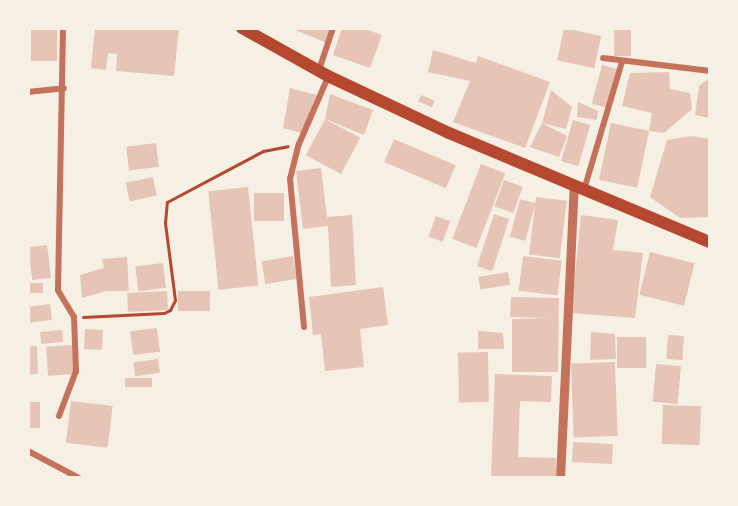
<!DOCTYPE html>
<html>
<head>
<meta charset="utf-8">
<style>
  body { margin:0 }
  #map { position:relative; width:738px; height:506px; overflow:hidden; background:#f6efe4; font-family:Barlow,sans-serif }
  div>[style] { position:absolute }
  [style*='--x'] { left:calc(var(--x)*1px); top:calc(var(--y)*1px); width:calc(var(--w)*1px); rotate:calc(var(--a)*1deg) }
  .building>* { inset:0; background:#e6c5b7; transform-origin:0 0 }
  .path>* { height:3px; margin:-1.5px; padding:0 1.5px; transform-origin:1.5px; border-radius:1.5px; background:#b5482f }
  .minor>* { height:6px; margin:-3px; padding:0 3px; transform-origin:3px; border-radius:3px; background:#c5725c }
  .tertiary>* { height:9px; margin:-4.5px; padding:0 4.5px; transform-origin:4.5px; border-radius:4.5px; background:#c5725c }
  .trunk>* { height:12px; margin:-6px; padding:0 6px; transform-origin:6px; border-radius:6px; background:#b5482f }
  span { translate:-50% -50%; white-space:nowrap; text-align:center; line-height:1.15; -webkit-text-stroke:4.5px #f6efe4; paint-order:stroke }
  .frame { position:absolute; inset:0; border:30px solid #f6efe4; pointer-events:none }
</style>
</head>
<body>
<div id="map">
  <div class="building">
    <i style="left:31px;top:28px;width:26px;height:33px"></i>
    <i style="clip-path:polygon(95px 28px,179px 28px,174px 76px,116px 71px,117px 54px,108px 53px,106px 70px,91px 68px)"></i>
    <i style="clip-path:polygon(290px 28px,331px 28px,327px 43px)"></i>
    <i style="clip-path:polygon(342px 28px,362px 28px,382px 35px,370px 68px,333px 55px)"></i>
    <i style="left:564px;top:28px;width:38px;height:33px;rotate:12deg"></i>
    <i style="left:614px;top:28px;width:17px;height:28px"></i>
    <i style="clip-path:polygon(433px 50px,476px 63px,478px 56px,550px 82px,525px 148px,453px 122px,470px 81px,428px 72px)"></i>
    <i style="left:602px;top:65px;width:16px;height:40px;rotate:15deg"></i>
    <i style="clip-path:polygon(669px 72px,670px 89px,690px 93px,692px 109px,664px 133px,649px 131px,652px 113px,622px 106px,630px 73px)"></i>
    <i style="clip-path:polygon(710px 77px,710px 118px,695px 115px,699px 86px)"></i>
    <i style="clip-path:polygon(290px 88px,316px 95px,302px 133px,283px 128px)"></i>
    <i style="clip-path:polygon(551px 90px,572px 107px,566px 129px,542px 123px)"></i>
    <i style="clip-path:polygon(330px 94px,373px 110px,364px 135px,325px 119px)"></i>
    <i style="left:421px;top:95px;width:15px;height:7px;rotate:23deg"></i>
    <i style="clip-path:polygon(578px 102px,598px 111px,597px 120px,577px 117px)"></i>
    <i style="left:325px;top:119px;width:40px;height:41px;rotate:28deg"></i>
    <i style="left:573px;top:120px;width:18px;height:43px;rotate:16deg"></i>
    <i style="clip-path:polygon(542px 123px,567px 136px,559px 157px,530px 147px)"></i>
    <i style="left:611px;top:123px;width:39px;height:58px;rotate:12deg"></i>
    <i style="clip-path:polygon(691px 136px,710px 139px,710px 217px,680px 218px,650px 197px,667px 140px)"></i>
    <i style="left:394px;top:139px;width:67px;height:25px;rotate:23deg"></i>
    <i style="left:156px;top:143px;width:24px;height:30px;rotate:83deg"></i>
    <i style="left:481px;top:164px;width:26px;height:80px;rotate:21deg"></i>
    <i style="clip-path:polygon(321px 168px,327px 217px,352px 215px,356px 285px,331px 287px,328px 226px,303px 229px,296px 171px)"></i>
    <i style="left:153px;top:177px;width:19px;height:28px;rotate:78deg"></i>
    <i style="left:504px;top:180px;width:20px;height:28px;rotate:20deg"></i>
    <i style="left:248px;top:187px;width:99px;height:40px;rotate:84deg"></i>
    <i style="left:254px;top:193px;width:30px;height:28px"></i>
    <i style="left:536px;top:197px;width:31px;height:58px;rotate:7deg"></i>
    <i style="left:520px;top:199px;width:16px;height:39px;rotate:15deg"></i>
    <i style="left:494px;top:214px;width:16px;height:55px;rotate:18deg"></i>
    <i style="clip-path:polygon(581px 215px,618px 220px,613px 250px,643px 253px,635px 318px,571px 313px)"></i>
    <i style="left:436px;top:216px;width:15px;height:22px;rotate:20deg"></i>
    <i style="left:47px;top:245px;width:33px;height:19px;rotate:83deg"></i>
    <i style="left:650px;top:252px;width:46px;height:44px;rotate:14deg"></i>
    <i style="left:293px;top:256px;width:23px;height:32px;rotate:80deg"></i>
    <i style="left:523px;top:256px;width:39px;height:35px;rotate:7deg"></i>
    <i style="clip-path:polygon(127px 257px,129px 291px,106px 291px,82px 298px,80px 275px,104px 268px,102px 259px)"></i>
    <i style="left:163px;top:263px;width:25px;height:28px;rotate:83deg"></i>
    <i style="left:508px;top:272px;width:13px;height:30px;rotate:81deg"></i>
    <i style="left:43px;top:283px;width:10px;height:15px;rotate:90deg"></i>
    <i style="clip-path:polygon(383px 287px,388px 325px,360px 329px,364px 367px,325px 371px,321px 334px,313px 335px,309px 297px)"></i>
    <i style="left:167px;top:291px;width:19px;height:40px;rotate:87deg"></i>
    <i style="left:178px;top:291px;width:32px;height:20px"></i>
    <i style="clip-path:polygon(511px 297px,559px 298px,558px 372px,512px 372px,512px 319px,551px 318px,510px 317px)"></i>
    <i style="left:50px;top:304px;width:16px;height:22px;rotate:83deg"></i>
    <i style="left:157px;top:328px;width:24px;height:27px;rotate:83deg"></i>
    <i style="left:85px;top:329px;width:18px;height:20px;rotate:3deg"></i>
    <i style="left:62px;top:330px;width:12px;height:22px;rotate:85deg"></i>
    <i style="clip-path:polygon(478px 331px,503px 333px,504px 349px,478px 349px)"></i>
    <i style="clip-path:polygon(591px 332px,615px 334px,616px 359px,590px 360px)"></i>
    <i style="left:668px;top:335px;width:16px;height:24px;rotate:4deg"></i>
    <i style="left:617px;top:337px;width:29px;height:31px"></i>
    <i style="left:72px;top:345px;width:29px;height:26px;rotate:86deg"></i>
    <i style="left:37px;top:346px;width:28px;height:9px;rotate:88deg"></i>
    <i style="left:488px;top:352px;width:50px;height:30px;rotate:89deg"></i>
    <i style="left:158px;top:359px;width:14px;height:25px;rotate:82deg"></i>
    <i style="left:615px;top:362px;width:74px;height:44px;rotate:88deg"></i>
    <i style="left:656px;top:364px;width:25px;height:38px;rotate:5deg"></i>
    <i style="clip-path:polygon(495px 374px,552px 376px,551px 402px,520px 401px,518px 457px,556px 458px,556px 477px,491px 477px)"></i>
    <i style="left:152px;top:378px;width:9px;height:27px;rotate:90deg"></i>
    <i style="left:71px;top:401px;width:42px;height:42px;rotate:7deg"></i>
    <i style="left:28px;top:402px;width:12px;height:26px"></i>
    <i style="left:663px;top:405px;width:38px;height:39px;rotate:2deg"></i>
    <i style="left:573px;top:442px;width:40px;height:20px;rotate:3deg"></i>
  </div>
  <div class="path">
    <i style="--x:83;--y:317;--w:81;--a:-2.8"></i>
    <i style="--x:164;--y:313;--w:7;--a:-27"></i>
    <i style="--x:170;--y:310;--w:11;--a:-63"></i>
    <i style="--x:175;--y:300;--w:78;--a:-97.4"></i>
    <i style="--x:165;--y:223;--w:21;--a:-85"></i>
    <i style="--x:167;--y:202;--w:109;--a:-28"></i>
    <i style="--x:263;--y:151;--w:25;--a:-11"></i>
  </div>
  <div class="minor">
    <i style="--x:603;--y:58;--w:108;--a:6.9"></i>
    <i style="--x:319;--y:70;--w:44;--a:-71.6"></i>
    <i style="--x:28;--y:92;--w:36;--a:-6"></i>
    <i style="--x:584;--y:190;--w:134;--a:-73.5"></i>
    <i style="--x:304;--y:327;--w:149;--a:-95.4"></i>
    <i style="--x:290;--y:179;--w:36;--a:-76"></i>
    <i style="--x:299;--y:144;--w:73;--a:-66.6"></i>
    <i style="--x:59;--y:416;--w:48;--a:-69.3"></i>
    <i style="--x:76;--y:371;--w:54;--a:-92.1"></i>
    <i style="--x:74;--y:317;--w:31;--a:-121"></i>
    <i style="--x:58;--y:290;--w:262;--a:-88.9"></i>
    <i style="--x:28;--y:451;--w:58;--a:27.9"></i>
  </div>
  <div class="tertiary">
    <i style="--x:560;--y:478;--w:292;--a:-87.3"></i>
  </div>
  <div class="trunk">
    <i style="--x:242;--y:28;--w:98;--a:29.2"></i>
    <i style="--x:328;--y:76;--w:134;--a:25.2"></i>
    <i style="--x:449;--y:133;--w:283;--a:22.7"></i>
  </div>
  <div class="frame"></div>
</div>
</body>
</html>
